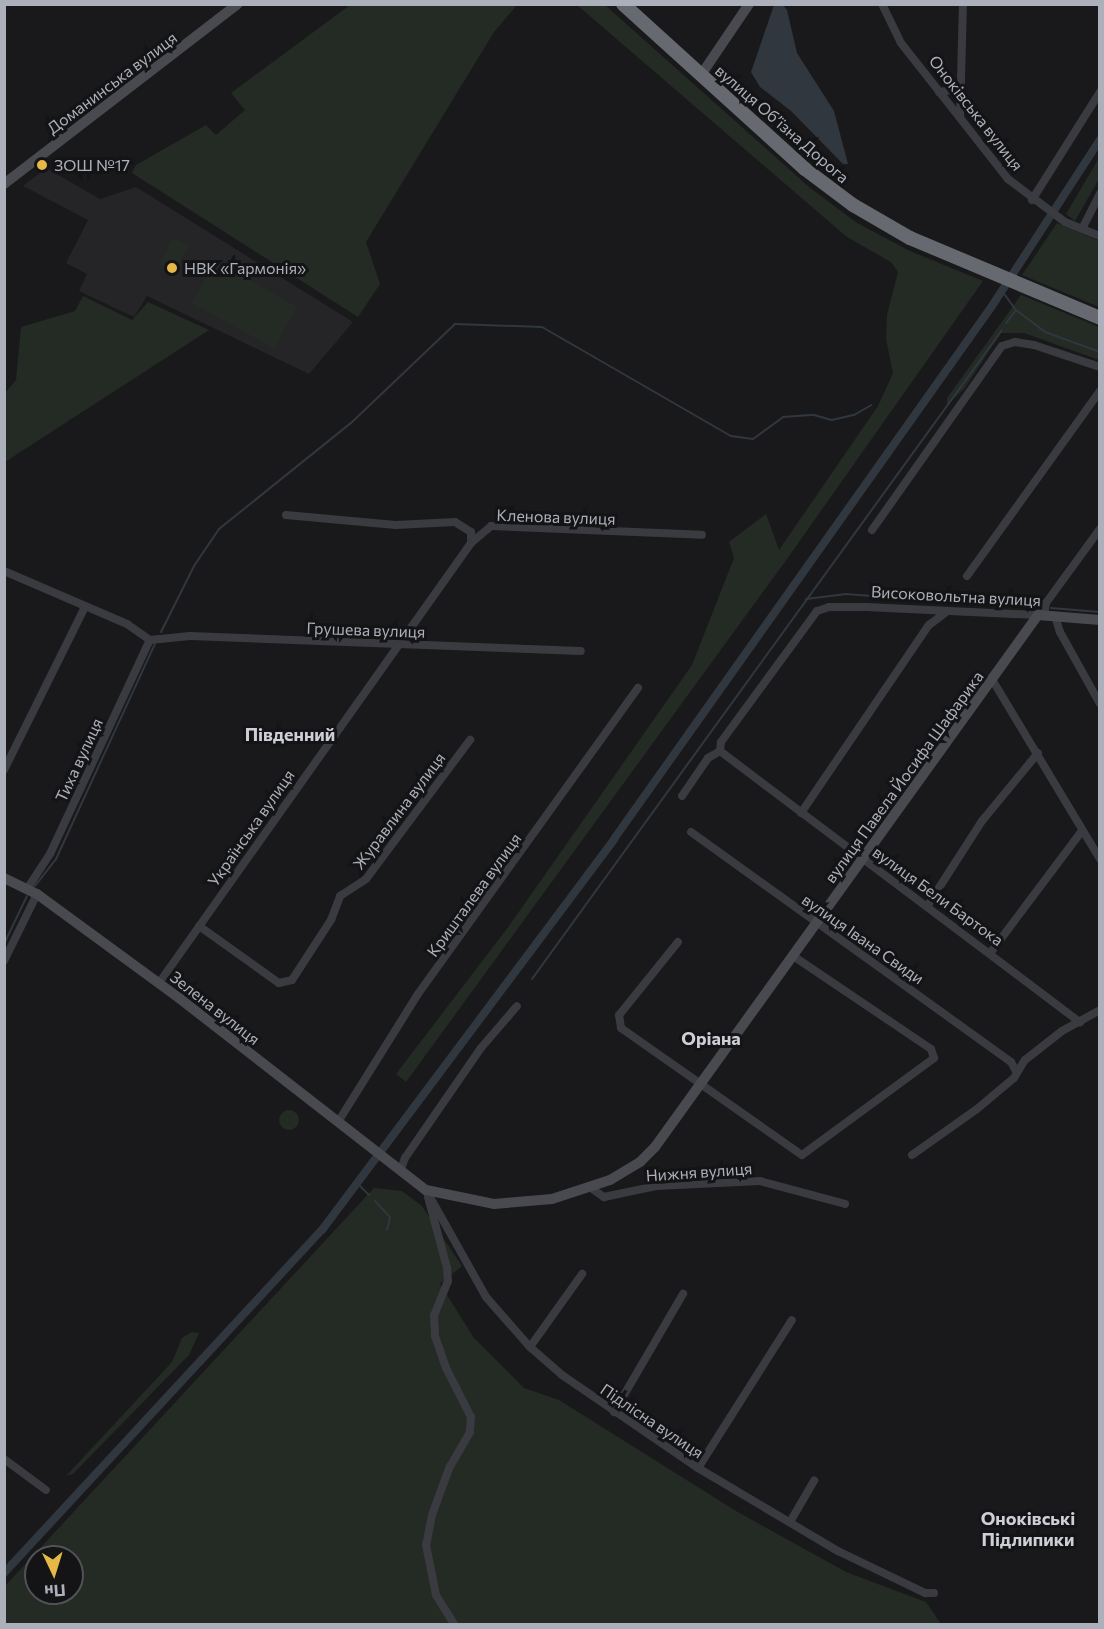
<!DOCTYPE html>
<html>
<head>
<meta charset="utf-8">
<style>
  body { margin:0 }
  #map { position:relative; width:1104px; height:1629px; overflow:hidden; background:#19191b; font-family:Commissioner,sans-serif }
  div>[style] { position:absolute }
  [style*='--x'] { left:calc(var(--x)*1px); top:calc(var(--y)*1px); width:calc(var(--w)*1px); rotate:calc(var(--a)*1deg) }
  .built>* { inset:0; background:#252528 }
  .green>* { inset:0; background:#232b24; transform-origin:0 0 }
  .round { border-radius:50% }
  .water>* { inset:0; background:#30373e }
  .stream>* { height:2px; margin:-1px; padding:0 1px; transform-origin:1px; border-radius:1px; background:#30373e }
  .canal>* { height:8px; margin:-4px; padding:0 4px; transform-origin:4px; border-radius:4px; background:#30373e }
  .street>* { height:8px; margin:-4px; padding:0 4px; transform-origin:4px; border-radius:4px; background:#3a3b40 }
  .secondary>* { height:10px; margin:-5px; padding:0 5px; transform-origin:5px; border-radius:5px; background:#484a4f }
  .highway>* { height:14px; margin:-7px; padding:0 7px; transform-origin:7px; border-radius:7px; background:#676970 }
  .dots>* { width:16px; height:16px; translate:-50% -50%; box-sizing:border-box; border:3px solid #141416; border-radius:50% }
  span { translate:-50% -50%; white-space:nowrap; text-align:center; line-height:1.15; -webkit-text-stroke:6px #141416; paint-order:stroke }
  .street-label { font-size:16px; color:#acb0ba }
  .poi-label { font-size:16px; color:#acb0ba }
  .left { translate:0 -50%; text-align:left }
  .neighbourhood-label { font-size:18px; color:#cdcfd6; font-weight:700 }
  .frame { position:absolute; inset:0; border:6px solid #acb0ba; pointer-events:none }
  .north { position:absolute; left:24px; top:1545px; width:60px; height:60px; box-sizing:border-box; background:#141416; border:2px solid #515258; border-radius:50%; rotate:176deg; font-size:16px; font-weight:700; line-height:24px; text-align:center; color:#acb0ba }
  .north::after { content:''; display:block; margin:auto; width:21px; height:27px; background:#e5b847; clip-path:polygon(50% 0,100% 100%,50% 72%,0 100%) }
</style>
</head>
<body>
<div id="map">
  <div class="built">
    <i style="clip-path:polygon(46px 168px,100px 199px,136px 187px,353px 322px,309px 374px,147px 296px,134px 317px,79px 291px,87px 274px,66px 263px,88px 220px,23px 186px)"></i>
  </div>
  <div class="green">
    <i style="clip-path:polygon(350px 5px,517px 5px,494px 32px,366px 242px,380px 284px,358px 317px,132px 173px,136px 165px,206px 125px,216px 135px,245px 110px,231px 93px)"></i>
    <i style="clip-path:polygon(577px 5px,605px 5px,809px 187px,857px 223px,910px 251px,983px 281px,787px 559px,406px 1082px,396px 1074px,509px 926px,692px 665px,734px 558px,729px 542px,766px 514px,779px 550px,878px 406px,893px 373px,886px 339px,887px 315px,898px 272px,891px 262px,847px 237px)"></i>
    <i style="clip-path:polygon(1099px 158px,1099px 179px,1075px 221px,1066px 214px)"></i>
    <i style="clip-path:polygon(1057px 223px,1099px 241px,1099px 307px,1022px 275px)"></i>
    <i style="left:173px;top:238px;width:17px;height:30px;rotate:28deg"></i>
    <i style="left:215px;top:261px;width:94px;height:48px;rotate:29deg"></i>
    <i style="clip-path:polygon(1021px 295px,1099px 327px,1099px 360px,1024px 333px,1001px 333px,964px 389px,947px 405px,947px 398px)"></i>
    <i style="clip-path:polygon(83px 296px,132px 320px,148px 302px,209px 330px,5px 462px,5px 393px,16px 380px,21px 327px,75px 311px)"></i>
    <i class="round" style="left:279px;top:1110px;width:20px;height:20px"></i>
    <i style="clip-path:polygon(evenodd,374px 1188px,402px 1191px,422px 1206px,462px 1266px,440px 1284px,474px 1338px,524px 1388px,559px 1400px,736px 1511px,846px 1572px,926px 1602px,941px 1624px,5px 1624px,4px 1587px,374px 1188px,36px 1557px,72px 1557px,72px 1593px,36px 1593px,36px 1557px)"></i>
    <i style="clip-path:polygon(192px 1332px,199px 1333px,189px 1355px,73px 1474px,66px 1476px,172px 1362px,182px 1338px)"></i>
  </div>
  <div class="water">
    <i style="clip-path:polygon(774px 5px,783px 5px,787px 10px,797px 53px,834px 111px,848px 164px,843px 164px,791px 111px,760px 87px,751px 72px)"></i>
  </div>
  <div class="stream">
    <i style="--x:1002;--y:291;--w:24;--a:54"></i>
    <i style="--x:1016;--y:310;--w:36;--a:37"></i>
    <i style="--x:1045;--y:332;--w:59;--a:20"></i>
    <i style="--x:1006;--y:323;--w:16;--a:-52"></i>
    <i style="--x:806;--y:599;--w:39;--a:-7"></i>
    <i style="--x:845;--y:594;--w:195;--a:4.1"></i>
    <i style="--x:1051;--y:608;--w:49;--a:4.7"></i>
    <i style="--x:161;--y:632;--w:74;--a:-63.4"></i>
    <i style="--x:194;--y:566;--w:45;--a:-56"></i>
    <i style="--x:219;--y:529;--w:169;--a:-38.8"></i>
    <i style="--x:351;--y:423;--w:144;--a:-43.6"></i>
    <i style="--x:455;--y:324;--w:87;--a:2"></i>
    <i style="--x:542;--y:327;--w:218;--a:30"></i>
    <i style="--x:731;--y:436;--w:22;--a:8"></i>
    <i style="--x:753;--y:439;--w:37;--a:-36"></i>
    <i style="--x:783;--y:417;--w:31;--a:-4"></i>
    <i style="--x:814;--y:415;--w:19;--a:16"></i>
    <i style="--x:832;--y:420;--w:23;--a:-13"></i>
    <i style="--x:854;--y:415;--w:20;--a:-30"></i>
    <i style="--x:35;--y:886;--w:34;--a:-52"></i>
    <i style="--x:56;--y:859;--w:237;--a:-65.3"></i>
    <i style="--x:4;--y:944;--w:53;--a:-64.4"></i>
    <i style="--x:532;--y:979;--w:801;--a:-54.09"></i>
    <i style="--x:357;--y:1183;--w:17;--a:45"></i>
    <i style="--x:375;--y:1201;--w:22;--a:47"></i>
    <i style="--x:390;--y:1217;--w:13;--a:103"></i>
  </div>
  <div class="canal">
    <i style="--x:4;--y:1573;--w:468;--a:-47.2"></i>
    <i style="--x:322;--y:1230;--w:488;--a:-53.2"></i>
    <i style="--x:614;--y:839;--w:653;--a:-54.66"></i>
    <i style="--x:992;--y:306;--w:198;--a:-57"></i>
  </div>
  <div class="street">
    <i style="--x:882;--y:4;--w:43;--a:64"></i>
    <i style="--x:901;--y:43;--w:173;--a:51.8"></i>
    <i style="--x:1008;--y:179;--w:71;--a:37"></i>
    <i style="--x:1065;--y:222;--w:38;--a:22"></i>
    <i style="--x:939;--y:92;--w:20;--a:-9"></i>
    <i style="--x:960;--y:117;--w:113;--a:-88.5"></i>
    <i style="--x:1032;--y:200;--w:128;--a:-57.8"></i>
    <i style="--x:1083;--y:227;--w:38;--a:-63"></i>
    <i style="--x:286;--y:515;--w:110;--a:5.2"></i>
    <i style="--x:396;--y:525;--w:59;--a:-2.9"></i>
    <i style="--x:455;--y:522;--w:19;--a:32"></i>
    <i style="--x:471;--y:532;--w:11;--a:90"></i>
    <i style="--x:471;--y:543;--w:26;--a:-40"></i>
    <i style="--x:491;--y:526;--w:211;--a:2.4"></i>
    <i style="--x:872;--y:530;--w:225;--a:-54.8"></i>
    <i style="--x:1002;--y:346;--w:14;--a:-17"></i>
    <i style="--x:1015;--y:342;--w:19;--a:9"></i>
    <i style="--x:1034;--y:345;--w:70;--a:18.4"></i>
    <i style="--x:4;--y:571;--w:134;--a:23.3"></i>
    <i style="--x:127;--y:624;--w:28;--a:35"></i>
    <i style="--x:967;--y:576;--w:228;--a:-54.3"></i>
    <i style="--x:1044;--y:615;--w:12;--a:-81"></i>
    <i style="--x:1046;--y:603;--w:92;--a:-53.9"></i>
    <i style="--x:1055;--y:616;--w:17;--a:73"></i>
    <i style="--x:1060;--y:632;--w:82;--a:60.9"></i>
    <i style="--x:150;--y:640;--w:40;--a:-5.7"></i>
    <i style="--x:190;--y:636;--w:391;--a:2.2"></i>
    <i style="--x:993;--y:681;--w:208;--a:59"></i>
    <i style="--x:720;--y:751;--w:451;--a:37"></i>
    <i style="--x:4;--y:770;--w:182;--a:-63.6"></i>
    <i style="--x:682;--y:796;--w:46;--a:-55.6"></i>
    <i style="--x:708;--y:758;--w:14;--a:-30"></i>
    <i style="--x:720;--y:751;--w:9;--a:-84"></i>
    <i style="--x:721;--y:742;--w:162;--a:-53.8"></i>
    <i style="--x:817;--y:611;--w:13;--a:-18"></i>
    <i style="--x:829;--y:607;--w:37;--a:0"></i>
    <i style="--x:866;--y:607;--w:172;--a:2.7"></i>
    <i style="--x:801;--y:813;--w:227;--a:-55.8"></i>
    <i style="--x:929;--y:625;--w:20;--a:-37"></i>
    <i style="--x:691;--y:832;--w:394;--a:35.7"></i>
    <i style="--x:1011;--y:1062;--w:10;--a:61"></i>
    <i style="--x:27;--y:889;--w:42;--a:-56.7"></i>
    <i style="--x:50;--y:854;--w:236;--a:-65"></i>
    <i style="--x:928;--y:905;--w:100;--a:-57.3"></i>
    <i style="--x:982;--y:821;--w:88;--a:-50.5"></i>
    <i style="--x:199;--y:926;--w:98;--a:35.5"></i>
    <i style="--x:279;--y:983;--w:13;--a:-13"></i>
    <i style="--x:292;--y:980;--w:72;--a:-57"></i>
    <i style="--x:331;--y:920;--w:26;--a:-69"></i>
    <i style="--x:340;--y:896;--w:31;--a:-33"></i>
    <i style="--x:366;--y:879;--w:174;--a:-53.2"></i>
    <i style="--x:678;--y:942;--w:94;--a:128.9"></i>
    <i style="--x:619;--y:1015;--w:13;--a:81"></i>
    <i style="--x:621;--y:1028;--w:221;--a:35.1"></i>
    <i style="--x:802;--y:1155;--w:164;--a:-36.3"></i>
    <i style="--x:934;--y:1058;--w:9;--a:-108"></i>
    <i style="--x:931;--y:1049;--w:166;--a:-146"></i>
    <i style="--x:991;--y:952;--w:151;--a:-53.1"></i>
    <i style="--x:4;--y:961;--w:75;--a:-63.8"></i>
    <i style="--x:159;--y:983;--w:539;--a:-54.66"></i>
    <i style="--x:338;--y:1122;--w:151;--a:-58"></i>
    <i style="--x:418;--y:994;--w:377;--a:-54.3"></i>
    <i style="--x:912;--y:1155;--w:80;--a:-35.3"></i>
    <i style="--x:977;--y:1109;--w:48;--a:-40"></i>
    <i style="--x:1014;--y:1078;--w:21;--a:-59"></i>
    <i style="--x:1025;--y:1060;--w:47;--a:-38.1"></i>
    <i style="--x:1062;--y:1031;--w:43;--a:-28.9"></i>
    <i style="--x:401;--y:1169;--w:12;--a:-70"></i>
    <i style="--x:405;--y:1158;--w:134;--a:-55.4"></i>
    <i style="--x:481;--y:1048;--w:55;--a:-49.4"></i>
    <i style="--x:591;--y:1188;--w:16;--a:35"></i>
    <i style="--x:604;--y:1197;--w:53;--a:-11.9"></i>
    <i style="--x:656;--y:1186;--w:104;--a:-2.8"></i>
    <i style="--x:760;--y:1181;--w:88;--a:15.1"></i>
    <i style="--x:426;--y:1190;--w:123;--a:60.7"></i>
    <i style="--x:486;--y:1297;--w:67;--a:48.7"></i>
    <i style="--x:530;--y:1347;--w:43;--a:41.2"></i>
    <i style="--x:562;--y:1375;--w:165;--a:34.4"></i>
    <i style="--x:698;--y:1468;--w:163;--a:30.7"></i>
    <i style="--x:838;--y:1551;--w:97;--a:25.8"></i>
    <i style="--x:925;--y:1593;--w:9;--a:0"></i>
    <i style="--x:428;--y:1197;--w:73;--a:75"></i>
    <i style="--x:447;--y:1268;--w:13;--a:86"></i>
    <i style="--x:448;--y:1281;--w:37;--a:112"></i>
    <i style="--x:434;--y:1315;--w:21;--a:87"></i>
    <i style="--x:435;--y:1336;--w:34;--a:71"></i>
    <i style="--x:446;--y:1368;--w:55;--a:63"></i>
    <i style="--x:471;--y:1417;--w:15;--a:94"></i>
    <i style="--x:470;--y:1432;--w:39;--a:120"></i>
    <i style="--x:450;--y:1466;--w:52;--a:110.2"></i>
    <i style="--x:432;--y:1515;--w:31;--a:101"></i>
    <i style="--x:426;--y:1545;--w:51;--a:78.7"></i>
    <i style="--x:436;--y:1595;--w:34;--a:58"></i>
    <i style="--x:530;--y:1347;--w:90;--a:-54.5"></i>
    <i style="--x:614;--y:1412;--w:137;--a:-59.7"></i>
    <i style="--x:4;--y:1459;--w:52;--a:36.4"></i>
    <i style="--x:698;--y:1468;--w:175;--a:-57.6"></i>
    <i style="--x:790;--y:1522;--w:48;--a:-59.7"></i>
  </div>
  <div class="secondary">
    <i style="--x:701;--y:75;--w:86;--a:-55.9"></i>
    <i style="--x:4;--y:184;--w:295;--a:-37.6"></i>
    <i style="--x:4;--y:878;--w:37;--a:26"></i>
    <i style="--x:37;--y:894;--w:176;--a:36.2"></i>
    <i style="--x:179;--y:998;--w:313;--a:37.9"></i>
    <i style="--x:426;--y:1190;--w:69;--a:11.6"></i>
    <i style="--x:494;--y:1204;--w:58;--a:-4.9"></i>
    <i style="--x:552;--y:1199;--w:61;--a:-18.1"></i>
    <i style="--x:610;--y:1180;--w:35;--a:-31"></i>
    <i style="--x:640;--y:1162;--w:21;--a:-45"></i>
    <i style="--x:655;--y:1147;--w:656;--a:-54.25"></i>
    <i style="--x:1038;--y:615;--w:62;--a:4.6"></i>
  </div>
  <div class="highway">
    <i style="--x:623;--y:4;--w:246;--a:42.2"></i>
    <i style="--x:805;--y:169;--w:60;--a:36.9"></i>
    <i style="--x:853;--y:205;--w:66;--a:30.1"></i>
    <i style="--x:910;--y:238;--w:206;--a:22.8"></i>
  </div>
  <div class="dots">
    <i style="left:42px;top:165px;background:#e5b847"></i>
    <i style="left:172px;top:268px;background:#e5b847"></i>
  </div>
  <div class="street-label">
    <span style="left:112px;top:83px;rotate:-37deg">Доманинська вулиця</span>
    <span style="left:976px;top:113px;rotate:52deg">Оноківська вулиця</span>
    <span style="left:782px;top:124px;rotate:41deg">вулиця Обʼїзна Дорога</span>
    <span style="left:556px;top:517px;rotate:2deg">Кленова вулиця</span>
    <span style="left:956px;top:596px;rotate:3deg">Високовольтна вулиця</span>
    <span style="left:366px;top:630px;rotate:2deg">Грушева вулиця</span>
    <span style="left:79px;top:760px;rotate:-65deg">Тиха вулиця</span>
    <span style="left:904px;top:777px;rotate:-54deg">вулиця Павела Йосифа Шафарика</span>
    <span style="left:399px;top:811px;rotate:-53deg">Журавлина вулиця</span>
    <span style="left:251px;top:828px;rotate:-55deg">Українська вулиця</span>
    <span style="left:474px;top:895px;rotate:-54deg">Кришталева вулиця</span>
    <span style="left:938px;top:896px;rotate:36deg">вулиця Бели Бартока</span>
    <span style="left:863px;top:939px;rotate:35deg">вулиця Івана Свиди</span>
    <span style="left:215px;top:1008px;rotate:38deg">Зелена вулиця</span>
    <span style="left:699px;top:1172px;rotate:-4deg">Нижня вулиця</span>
    <span style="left:652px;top:1421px;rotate:34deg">Підлісна вулиця</span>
  </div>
  <div class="poi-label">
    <span class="left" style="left:54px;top:165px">ЗОШ №17</span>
    <span class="left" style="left:184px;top:268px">НВК «Гармонія»</span>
  </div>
  <div class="neighbourhood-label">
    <span style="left:290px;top:734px">Південний</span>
    <span style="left:711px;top:1038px">Оріана</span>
    <span style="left:1028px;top:1529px">Оноківські<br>Підлипики</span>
  </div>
  <div class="frame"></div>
  <div class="north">Пн</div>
</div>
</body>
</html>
